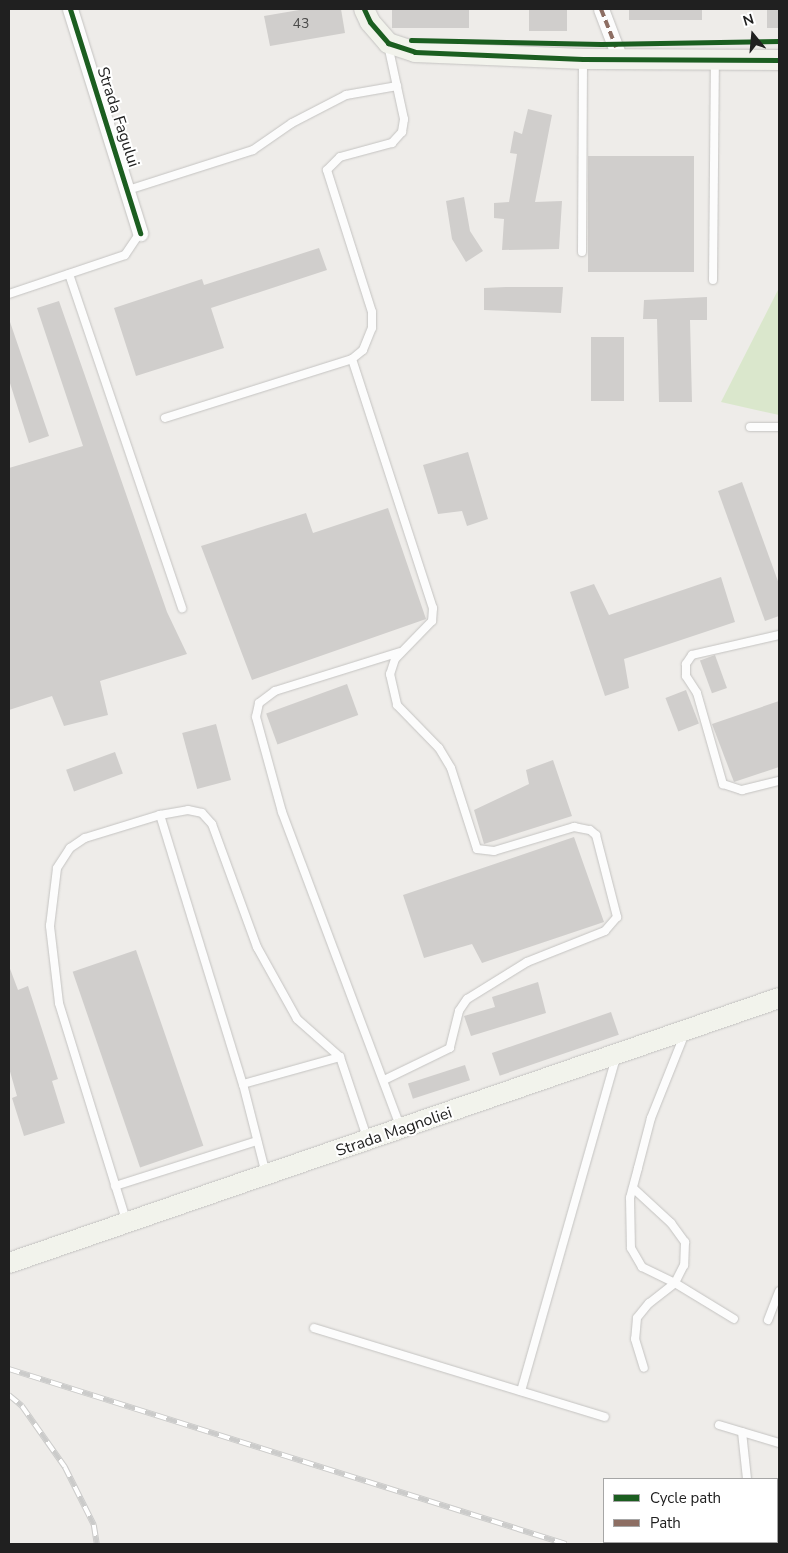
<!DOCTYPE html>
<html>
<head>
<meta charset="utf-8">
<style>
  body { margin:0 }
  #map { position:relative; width:788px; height:1553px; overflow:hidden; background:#eeece9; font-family:"Nunito Sans",sans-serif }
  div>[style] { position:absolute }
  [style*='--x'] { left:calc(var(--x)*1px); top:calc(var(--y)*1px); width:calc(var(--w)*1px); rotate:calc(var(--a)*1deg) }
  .grass>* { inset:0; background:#dae7cc }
  .building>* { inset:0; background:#d0cecc; transform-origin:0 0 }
  .roads { filter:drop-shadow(0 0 1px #c4c3c1) drop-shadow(0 0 1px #c4c3c1) }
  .lane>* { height:8px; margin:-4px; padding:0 4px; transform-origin:4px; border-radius:4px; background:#fcfcfc }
  .street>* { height:15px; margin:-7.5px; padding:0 7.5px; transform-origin:7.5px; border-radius:7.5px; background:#fcfcfc }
  .secondary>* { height:20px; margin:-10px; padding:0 10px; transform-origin:10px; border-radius:10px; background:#f2f3ec }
  .rail>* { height:5.5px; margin-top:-2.75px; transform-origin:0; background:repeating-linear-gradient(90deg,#fff 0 11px,#cbcbca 0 22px); box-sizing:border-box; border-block:1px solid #cbcbca }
  .quiet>* { height:4px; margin-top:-2px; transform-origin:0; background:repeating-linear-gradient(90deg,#8d6e63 0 8px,transparent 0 12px) }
  .cycleway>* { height:5px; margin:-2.5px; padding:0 2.5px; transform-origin:2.5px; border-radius:2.5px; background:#1b5e20 }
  span { translate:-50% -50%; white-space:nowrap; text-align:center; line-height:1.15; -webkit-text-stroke:4px #fff; paint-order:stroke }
  .number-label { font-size:14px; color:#4c4c4b }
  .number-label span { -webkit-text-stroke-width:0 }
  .street-label { font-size:16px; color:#202020 }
  .frame { position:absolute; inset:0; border:10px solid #202020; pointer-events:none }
  .legend { position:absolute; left:603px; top:1478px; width:175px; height:65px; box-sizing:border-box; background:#fff; border:1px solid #a6a6a6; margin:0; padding:6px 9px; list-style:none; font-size:15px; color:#202020 }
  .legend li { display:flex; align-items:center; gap:10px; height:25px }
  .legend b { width:25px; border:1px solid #a6a6a6 }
  .north { position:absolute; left:728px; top:10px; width:50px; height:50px; -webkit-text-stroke:4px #fff; paint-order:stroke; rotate:343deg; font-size:14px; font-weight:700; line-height:20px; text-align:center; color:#202020 }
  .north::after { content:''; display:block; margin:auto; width:18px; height:22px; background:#202020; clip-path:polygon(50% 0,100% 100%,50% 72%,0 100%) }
</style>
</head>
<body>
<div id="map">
  <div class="grass">
    <i style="clip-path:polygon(779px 288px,779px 415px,721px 402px)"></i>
  </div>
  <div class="building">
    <i style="clip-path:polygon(305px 9px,341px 9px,345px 33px,270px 46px,264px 16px)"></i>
    <i style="left:392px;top:9px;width:77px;height:19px"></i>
    <i style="left:529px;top:9px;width:38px;height:22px"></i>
    <i style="left:629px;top:9px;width:73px;height:11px"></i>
    <i style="left:767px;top:9px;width:12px;height:19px"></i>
    <i style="clip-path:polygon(528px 109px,552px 115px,535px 202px,562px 201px,559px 249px,502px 250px,504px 219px,494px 218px,494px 203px,509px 202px,517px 154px,510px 153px,514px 131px,522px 134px)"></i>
    <i style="left:588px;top:156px;width:106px;height:116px"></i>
    <i style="clip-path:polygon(464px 197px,470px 231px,483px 251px,466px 262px,452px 239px,446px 201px)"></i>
    <i style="clip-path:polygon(319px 248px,327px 270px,211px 308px,224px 348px,136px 376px,114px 308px,202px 279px,204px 285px)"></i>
    <i style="clip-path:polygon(506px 287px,563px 287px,561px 313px,484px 310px,484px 288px)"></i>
    <i style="clip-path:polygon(707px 297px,707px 320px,690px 320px,692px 402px,659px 402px,657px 319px,643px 319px,644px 300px)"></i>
    <i style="clip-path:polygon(59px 301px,167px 612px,187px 654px,100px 681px,108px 715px,64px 726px,52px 696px,9px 710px,9px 468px,83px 446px,37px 308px)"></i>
    <i style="clip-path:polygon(9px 319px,49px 436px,29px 443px,9px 380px)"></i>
    <i style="left:591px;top:337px;width:33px;height:64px"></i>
    <i style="clip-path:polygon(468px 452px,488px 519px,467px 526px,462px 511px,438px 514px,423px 465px)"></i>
    <i style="clip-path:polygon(742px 482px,779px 584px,779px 616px,765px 621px,718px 491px)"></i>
    <i style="clip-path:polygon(388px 508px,426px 619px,252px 680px,201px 546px,306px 513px,313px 533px)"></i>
    <i style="clip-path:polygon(721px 577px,735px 622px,624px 659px,629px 688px,605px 696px,570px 592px,594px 584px,609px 615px)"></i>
    <i style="left:715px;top:655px;width:35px;height:16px;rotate:70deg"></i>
    <i style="left:347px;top:684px;width:33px;height:86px;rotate:70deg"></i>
    <i style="left:686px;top:690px;width:36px;height:22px;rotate:69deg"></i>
    <i style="clip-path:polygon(779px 701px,779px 767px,734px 782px,712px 724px)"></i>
    <i style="left:216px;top:724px;width:58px;height:35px;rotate:75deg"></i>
    <i style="left:115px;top:752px;width:23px;height:52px;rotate:70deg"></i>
    <i style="clip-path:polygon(553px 760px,572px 816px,484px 844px,474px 810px,529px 784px,526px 770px)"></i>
    <i style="clip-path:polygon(574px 837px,604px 922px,482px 963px,472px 944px,424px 958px,403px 895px)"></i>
    <i style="left:136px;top:950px;width:207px;height:67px;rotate:71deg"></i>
    <i style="clip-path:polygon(9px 966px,18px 990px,28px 986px,58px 1079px,52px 1081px,65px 1123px,24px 1136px,12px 1098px,17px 1096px,9px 1068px)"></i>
    <i style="clip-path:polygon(538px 982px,546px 1013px,471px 1036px,464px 1016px,495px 1007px,492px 997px)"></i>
    <i style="left:611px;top:1012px;width:24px;height:126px;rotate:71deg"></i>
    <i style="left:465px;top:1065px;width:16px;height:60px;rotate:72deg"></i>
  </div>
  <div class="roads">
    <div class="lane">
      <i style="--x:128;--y:190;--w:131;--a:-17.7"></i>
      <i style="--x:253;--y:150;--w:47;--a:-34.7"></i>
      <i style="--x:292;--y:123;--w:61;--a:-27.4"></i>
      <i style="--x:346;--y:95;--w:52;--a:-10"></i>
      <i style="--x:582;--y:252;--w:193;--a:-89.7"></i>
      <i style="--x:69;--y:274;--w:353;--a:71.3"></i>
      <i style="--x:713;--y:280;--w:218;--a:-89.5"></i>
      <i style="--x:9;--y:294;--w:122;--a:-18.6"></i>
      <i style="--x:125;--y:255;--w:27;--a:-56"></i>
      <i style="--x:352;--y:359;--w:262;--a:72"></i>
      <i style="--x:433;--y:608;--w:13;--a:94"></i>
      <i style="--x:432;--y:621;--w:53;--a:134.2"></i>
      <i style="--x:395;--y:659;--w:16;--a:108"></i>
      <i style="--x:390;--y:674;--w:32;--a:77"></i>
      <i style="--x:397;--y:705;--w:60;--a:45.7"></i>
      <i style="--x:439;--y:748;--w:23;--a:59"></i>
      <i style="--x:451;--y:768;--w:85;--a:72.2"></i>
      <i style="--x:477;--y:849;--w:17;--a:7"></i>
      <i style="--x:494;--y:851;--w:84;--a:-16.7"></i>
      <i style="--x:574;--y:827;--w:16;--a:11"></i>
      <i style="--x:590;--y:830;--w:8;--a:40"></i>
      <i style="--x:596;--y:835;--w:85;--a:75.6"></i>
      <i style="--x:617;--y:917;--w:18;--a:131"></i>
      <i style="--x:605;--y:931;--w:84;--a:158.3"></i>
      <i style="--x:527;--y:962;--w:70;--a:148.3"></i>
      <i style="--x:467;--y:999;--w:14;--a:124"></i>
      <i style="--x:459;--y:1011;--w:38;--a:104"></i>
      <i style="--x:450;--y:1048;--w:73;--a:154.1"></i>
      <i style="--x:165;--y:418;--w:196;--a:-17.5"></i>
      <i style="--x:352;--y:359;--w:14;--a:-39"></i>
      <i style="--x:363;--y:350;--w:24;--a:-68"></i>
      <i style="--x:372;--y:328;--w:16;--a:-90"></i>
      <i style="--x:372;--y:312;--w:149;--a:-107.6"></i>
      <i style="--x:327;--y:170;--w:18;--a:-45"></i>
      <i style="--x:340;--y:157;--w:54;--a:-15.1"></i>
      <i style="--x:392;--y:143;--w:15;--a:-48"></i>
      <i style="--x:402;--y:132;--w:13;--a:-81"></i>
      <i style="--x:404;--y:119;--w:76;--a:-102.2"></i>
      <i style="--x:750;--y:427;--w:29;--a:0"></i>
      <i style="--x:779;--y:635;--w:89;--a:167.1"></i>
      <i style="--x:692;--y:655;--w:11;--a:124"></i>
      <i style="--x:686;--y:664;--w:12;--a:90"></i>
      <i style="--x:686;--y:676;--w:20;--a:57"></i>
      <i style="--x:697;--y:693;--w:95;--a:74.1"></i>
      <i style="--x:723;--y:784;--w:20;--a:18"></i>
      <i style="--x:742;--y:790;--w:38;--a:-14"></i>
      <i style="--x:400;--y:652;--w:131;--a:162.7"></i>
      <i style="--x:275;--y:691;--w:20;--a:143"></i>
      <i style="--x:259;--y:703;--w:14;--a:102"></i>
      <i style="--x:256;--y:717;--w:98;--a:74.7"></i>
      <i style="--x:282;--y:812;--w:338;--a:69.4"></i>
      <i style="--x:160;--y:815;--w:282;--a:72.9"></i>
      <i style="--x:243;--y:1084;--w:93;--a:75.7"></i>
      <i style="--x:685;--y:1033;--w:92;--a:111.8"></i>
      <i style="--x:651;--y:1118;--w:52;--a:104.6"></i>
      <i style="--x:638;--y:1168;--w:31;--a:105"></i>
      <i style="--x:630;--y:1198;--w:50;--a:88.9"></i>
      <i style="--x:631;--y:1248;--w:22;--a:60"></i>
      <i style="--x:642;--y:1267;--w:37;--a:26"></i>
      <i style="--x:675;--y:1283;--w:69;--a:31.4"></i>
      <i style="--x:243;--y:1084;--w:101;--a:-15.6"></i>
      <i style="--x:115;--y:1186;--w:149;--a:-17.6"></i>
      <i style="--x:633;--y:1188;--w:52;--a:42.6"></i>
      <i style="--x:671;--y:1223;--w:24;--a:54"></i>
      <i style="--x:685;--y:1242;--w:23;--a:92"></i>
      <i style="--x:684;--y:1265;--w:20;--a:117"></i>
      <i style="--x:675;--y:1283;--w:33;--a:142"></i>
      <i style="--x:649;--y:1303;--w:19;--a:129"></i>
      <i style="--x:637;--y:1318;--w:21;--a:95"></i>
      <i style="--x:635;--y:1339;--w:30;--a:73"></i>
      <i style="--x:127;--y:1223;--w:230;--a:-107.2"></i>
      <i style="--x:59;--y:1003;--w:78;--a:-96.7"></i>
      <i style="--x:50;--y:926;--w:58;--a:-83.1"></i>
      <i style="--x:57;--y:868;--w:24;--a:-57"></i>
      <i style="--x:70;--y:848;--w:18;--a:-34"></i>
      <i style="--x:85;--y:838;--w:78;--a:-17"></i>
      <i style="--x:160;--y:815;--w:28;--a:-10"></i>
      <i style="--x:188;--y:810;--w:14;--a:12"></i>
      <i style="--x:202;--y:813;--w:15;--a:48"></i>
      <i style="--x:212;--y:824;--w:131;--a:69.9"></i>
      <i style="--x:257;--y:947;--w:82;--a:60.9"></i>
      <i style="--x:297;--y:1019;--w:57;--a:41.5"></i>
      <i style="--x:340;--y:1057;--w:88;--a:71.4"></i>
      <i style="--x:768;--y:1320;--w:31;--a:-69"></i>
      <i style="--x:314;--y:1328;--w:304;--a:17"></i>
      <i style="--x:521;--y:1391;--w:347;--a:-74.1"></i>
      <i style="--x:719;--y:1425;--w:63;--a:16.7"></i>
      <i style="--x:742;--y:1432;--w:47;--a:83.9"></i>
      <i style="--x:777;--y:1525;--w:4;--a:56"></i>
    </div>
    <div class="street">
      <i style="--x:70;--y:9;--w:235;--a:72.6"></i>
      <i style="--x:601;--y:9;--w:53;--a:69.2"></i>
    </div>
    <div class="secondary">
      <i style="--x:364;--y:9;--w:14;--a:65"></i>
      <i style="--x:370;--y:22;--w:28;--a:49"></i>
      <i style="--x:388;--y:43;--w:28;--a:18"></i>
      <i style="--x:415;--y:52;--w:168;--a:2.4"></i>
      <i style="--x:583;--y:59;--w:196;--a:0.3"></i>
      <i style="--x:9;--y:1263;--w:814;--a:-18.99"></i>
    </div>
  </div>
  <div class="rail">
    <i style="--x:9;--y:1369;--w:584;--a:17.44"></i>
    <i style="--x:9;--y:1395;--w:17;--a:40"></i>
    <i style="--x:22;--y:1406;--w:75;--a:54.8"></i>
    <i style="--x:65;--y:1467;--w:65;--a:63.4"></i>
    <i style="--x:94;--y:1525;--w:19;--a:81"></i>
  </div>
  <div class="quiet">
    <i style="--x:601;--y:9;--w:41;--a:68.5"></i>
  </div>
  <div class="cycleway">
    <i style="--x:70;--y:9;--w:235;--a:72.6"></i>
    <i style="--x:364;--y:9;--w:14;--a:65"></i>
    <i style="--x:370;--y:22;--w:28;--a:49"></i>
    <i style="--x:388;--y:43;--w:28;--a:18"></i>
    <i style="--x:415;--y:52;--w:168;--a:2.4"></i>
    <i style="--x:583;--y:59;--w:196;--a:0.3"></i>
    <i style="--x:411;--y:40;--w:190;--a:1.2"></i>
    <i style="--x:601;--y:44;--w:178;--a:-1"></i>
  </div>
  <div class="number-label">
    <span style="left:301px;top:24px">43</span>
  </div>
  <div class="street-label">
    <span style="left:118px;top:117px;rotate:72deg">Strada Fagului</span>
    <span style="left:394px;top:1132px;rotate:-19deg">Strada Magnoliei</span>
  </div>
  <div class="frame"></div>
  <ul class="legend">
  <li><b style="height:6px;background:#1b5e20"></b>Cycle path</li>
  <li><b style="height:6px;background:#8d6e63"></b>Path</li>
  </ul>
  <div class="north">N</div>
</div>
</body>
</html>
